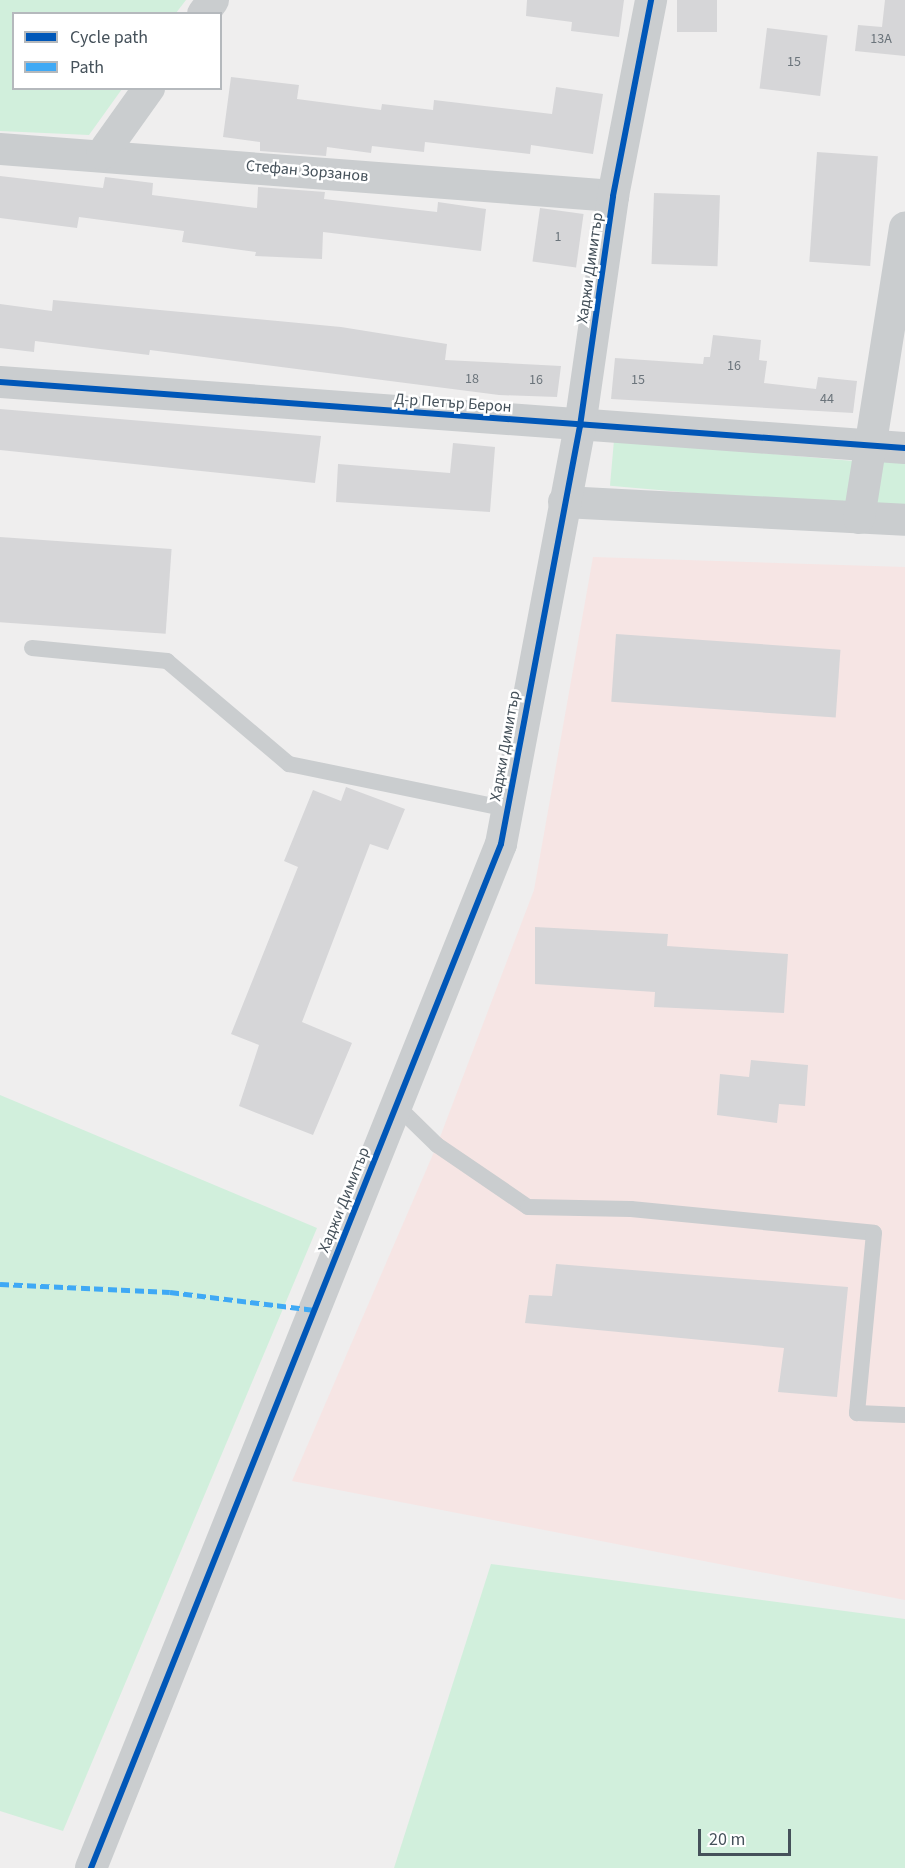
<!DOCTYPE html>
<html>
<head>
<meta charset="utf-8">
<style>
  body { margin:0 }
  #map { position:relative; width:905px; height:1868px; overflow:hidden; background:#efeeee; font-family:"Source Sans 3",sans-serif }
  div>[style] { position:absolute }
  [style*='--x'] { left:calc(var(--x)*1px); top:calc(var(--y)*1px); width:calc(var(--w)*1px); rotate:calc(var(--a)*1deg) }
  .medical>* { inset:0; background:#f6e5e4 }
  .green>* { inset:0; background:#d1efdc; transform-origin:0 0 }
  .building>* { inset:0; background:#d6d6d8; transform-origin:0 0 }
  .lane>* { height:16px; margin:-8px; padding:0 8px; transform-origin:8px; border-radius:8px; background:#cacdcf }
  .street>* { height:32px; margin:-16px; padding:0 16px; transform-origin:16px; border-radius:16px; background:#cacdcf }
  .quiet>* { height:4.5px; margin-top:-2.25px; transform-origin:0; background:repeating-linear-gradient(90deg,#3fa9f5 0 9px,transparent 0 13.5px) }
  .cycleway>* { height:6px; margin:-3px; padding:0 3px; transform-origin:3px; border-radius:3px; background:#0057b8 }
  span { translate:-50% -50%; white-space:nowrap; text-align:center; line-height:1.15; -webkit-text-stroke:5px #fff; paint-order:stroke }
  .number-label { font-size:14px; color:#6b747b }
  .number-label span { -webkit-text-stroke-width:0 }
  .street-label { font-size:16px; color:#45515a }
  .legend { position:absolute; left:12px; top:12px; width:210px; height:78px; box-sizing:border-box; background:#fff; border:2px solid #b5b9bd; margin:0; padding:8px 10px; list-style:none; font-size:18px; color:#45515a }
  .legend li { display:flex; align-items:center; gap:12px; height:30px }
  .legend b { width:30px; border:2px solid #b5b9bd }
  .scale { position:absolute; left:698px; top:1829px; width:93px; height:27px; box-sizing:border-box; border:3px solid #45515a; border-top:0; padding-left:8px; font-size:18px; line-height:21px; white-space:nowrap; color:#45515a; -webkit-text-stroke:4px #fff; paint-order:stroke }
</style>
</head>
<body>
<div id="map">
  <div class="medical">
    <i style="clip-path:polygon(593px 557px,905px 567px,905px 1600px,292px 1481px,437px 1145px,534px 890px)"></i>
  </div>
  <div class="green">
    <i style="clip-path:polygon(0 0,186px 0,176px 13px,14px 14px,14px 88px,122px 89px,89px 135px,0 131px)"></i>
    <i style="left:614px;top:440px;width:240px;height:46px;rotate:5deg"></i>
    <i style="clip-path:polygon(883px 460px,905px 461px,905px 507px,875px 505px)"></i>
    <i style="clip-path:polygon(0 1095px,317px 1228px,63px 1831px,0 1811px)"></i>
    <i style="clip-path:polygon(491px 1564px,905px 1619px,905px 1868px,394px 1868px)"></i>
  </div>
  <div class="building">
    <i style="clip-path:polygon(527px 0,624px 0,619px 37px,571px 31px,572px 22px,526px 16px)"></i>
    <i style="left:677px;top:0;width:40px;height:32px"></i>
    <i style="clip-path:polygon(885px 0,905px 0,905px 56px,855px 51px,858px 25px,882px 27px)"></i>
    <i style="left:767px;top:28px;width:61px;height:61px;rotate:7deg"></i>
    <i style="clip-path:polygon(231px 77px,299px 85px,297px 99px,381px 110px,382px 104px,433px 110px,434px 100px,552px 114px,556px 87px,603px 94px,593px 154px,531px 145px,530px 154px,425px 142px,424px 152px,372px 146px,371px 153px,327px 147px,326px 156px,260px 151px,260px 142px,223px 137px)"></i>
    <i style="left:817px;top:152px;width:61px;height:110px;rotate:4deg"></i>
    <i style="clip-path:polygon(0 176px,103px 188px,105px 177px,153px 183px,152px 195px,257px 208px,258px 187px,325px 192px,324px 199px,437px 212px,438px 202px,486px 209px,481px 251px,323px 232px,322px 259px,255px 256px,256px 252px,182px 242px,184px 231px,79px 217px,77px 228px,0 218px)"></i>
    <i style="left:654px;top:193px;width:66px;height:71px;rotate:2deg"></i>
    <i style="left:540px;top:208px;width:44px;height:54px;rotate:8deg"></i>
    <i style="clip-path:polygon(53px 300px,341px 327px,447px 344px,445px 360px,561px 366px,557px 397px,499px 395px,150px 350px,149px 355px,35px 341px,34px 352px,0 348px,0 304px,52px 311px)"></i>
    <i style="clip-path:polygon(713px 335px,761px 340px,759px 360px,767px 361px,764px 383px,816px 389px,818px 377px,857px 381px,853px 413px,611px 399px,615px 358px,703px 364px,704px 357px,710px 357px)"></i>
    <i style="clip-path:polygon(0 409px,321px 436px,315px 483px,0 450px)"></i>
    <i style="clip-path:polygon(453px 443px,495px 447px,490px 512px,336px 502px,338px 464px,450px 473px)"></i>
    <i style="left:0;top:537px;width:172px;height:85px;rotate:4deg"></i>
    <i style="left:616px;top:634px;width:225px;height:68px;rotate:4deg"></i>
    <i style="clip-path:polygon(346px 787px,405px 809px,388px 850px,370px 844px,302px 1022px,352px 1043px,313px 1135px,239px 1106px,259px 1045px,231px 1034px,298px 867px,284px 861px,313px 790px,341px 801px)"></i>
    <i style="clip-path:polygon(535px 927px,668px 934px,667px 946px,788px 954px,784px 1013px,654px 1007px,655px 992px,535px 984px)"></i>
    <i style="clip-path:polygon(751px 1060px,808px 1065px,805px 1106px,779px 1104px,777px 1123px,717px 1115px,720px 1074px,749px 1077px)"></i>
    <i style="clip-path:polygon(556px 1264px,848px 1287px,837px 1397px,778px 1392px,784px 1348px,525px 1323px,529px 1295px,552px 1296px)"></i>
  </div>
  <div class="lane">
    <i style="--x:32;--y:648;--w:136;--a:5.5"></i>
    <i style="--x:167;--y:661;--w:160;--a:40.2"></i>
    <i style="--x:289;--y:764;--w:224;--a:11.6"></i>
    <i style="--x:397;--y:1106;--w:56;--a:44.3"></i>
    <i style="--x:437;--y:1145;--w:110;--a:34.3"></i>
    <i style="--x:528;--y:1207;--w:103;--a:1.1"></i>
    <i style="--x:631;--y:1209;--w:244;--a:5.6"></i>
    <i style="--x:874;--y:1233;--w:181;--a:95.4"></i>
    <i style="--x:857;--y:1413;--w:48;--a:2.4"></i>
  </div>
  <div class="street">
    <i style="--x:203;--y:14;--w:17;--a:-54"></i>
    <i style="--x:0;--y:149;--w:615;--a:4.38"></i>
    <i style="--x:102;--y:154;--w:81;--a:-54.5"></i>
    <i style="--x:0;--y:382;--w:907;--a:4.17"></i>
    <i style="--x:564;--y:502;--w:341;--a:3"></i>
    <i style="--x:859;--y:518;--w:294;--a:-81"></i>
    <i style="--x:91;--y:1868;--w:1103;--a:-68.18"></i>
    <i style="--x:501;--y:844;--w:425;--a:-79.3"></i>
    <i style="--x:580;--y:426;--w:232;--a:-81.8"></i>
    <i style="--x:613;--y:196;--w:200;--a:-79"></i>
  </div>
  <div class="quiet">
    <i style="--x:0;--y:1284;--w:170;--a:2.7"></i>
    <i style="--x:170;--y:1292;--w:146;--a:7.1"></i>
  </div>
  <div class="cycleway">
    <i style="--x:0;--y:382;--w:907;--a:4.17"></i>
    <i style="--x:91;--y:1868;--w:1103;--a:-68.18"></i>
    <i style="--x:501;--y:844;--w:425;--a:-79.3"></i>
    <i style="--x:580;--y:426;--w:232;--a:-81.8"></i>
    <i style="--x:613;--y:196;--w:200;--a:-79"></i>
  </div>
  <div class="number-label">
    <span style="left:881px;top:39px">13А</span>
    <span style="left:794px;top:62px">15</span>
    <span style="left:558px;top:237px">1</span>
    <span style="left:734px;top:366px">16</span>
    <span style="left:472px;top:379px">18</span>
    <span style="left:536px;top:380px">16</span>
    <span style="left:638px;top:380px">15</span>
    <span style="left:827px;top:399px">44</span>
  </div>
  <div class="street-label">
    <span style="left:307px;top:171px;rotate:5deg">Стефан Зорзанов</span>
    <span style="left:590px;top:268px;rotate:-82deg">Хаджи Димитър</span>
    <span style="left:453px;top:403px;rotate:4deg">Д-р Петър Берон</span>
    <span style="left:505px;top:746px;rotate:-80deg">Хаджи Димитър</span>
    <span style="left:344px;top:1200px;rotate:-68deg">Хаджи Димитър</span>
  </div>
  <ul class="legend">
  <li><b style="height:8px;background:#0057b8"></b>Cycle path</li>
  <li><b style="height:8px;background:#3fa9f5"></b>Path</li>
  </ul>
  <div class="scale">20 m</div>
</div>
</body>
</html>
